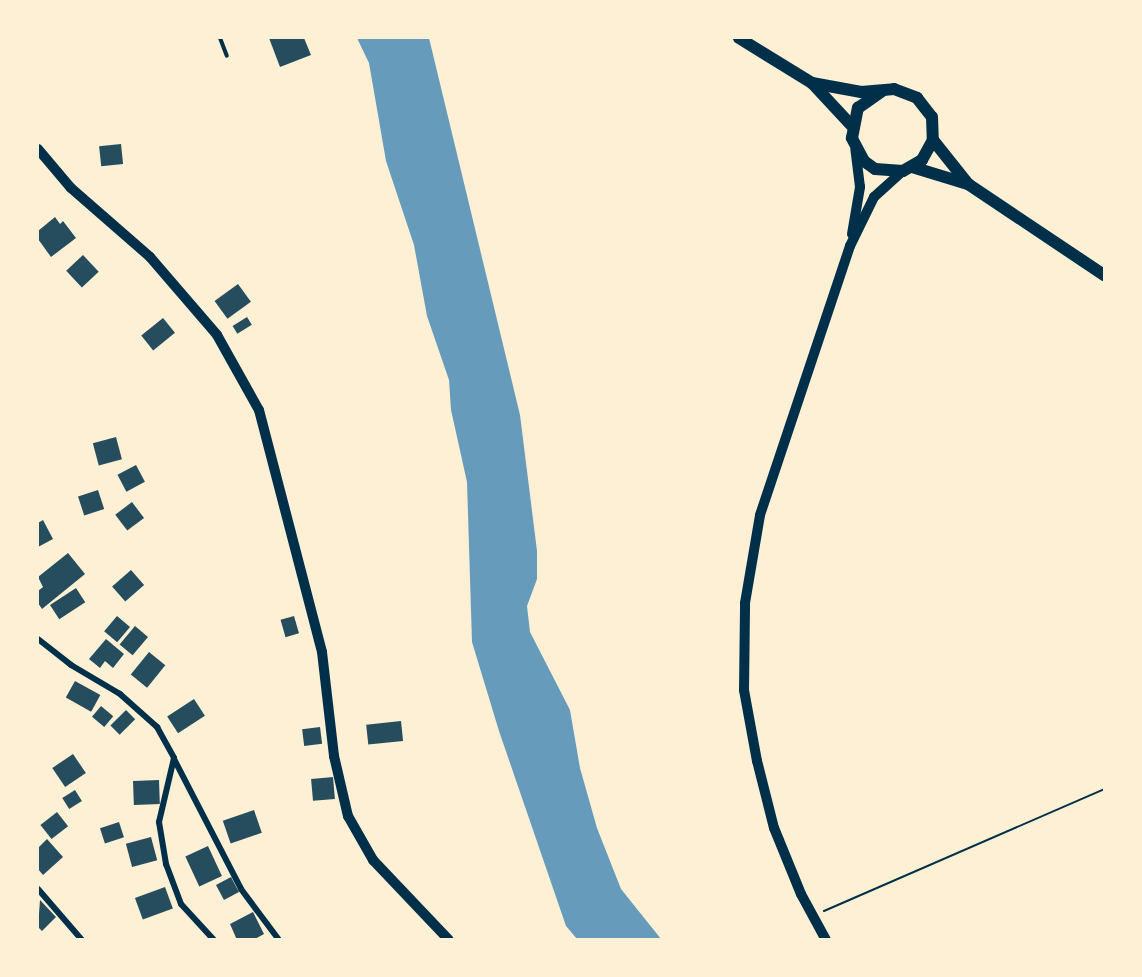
<!DOCTYPE html>
<html>
<head>
<meta charset="utf-8">
<style>
  body { margin:0 }
  #map { position:relative; width:1142px; height:977px; overflow:hidden; background:#fdf0d5; font-family:Cabin,sans-serif }
  div>[style] { position:absolute }
  [style*='--x'] { left:calc(var(--x)*1px); top:calc(var(--y)*1px); width:calc(var(--w)*1px); rotate:calc(var(--a)*1deg) }
  .water>* { inset:0; background:#669bbc }
  .building>* { inset:0; background:#264d5e; transform-origin:0 0 }
  .path>* { height:2px; margin:-1px; padding:0 1px; transform-origin:1px; border-radius:1px; background:#003049 }
  .service>* { height:4px; margin:-2px; padding:0 2px; transform-origin:2px; border-radius:2px; background:#003049 }
  .minor>* { height:6px; margin:-3px; padding:0 3px; transform-origin:3px; border-radius:3px; background:#003049 }
  .tertiary>* { height:10px; margin:-5px; padding:0 5px; transform-origin:5px; border-radius:5px; background:#003049 }
  .primary>* { height:12px; margin:-6px; padding:0 6px; transform-origin:6px; border-radius:6px; background:#003049 }
  span { translate:-50% -50%; white-space:nowrap; text-align:center; line-height:1.15; -webkit-text-stroke:6px #fdf0d5; paint-order:stroke }
  .frame { position:absolute; inset:0; border:39px solid #fdf0d5; pointer-events:none }
</style>
</head>
<body>
<div id="map">
  <div class="water">
    <i style="clip-path:polygon(357px 38px,429px 38px,520px 415px,537px 551px,537px 579px,527px 606px,530px 632px,570px 710px,580px 768px,597px 828px,621px 889px,661px 939px,577px 939px,566px 926px,499px 731px,472px 642px,467px 482px,451px 410px,449px 380px,427px 316px,414px 245px,386px 161px,369px 63px)"></i>
  </div>
  <div class="building">
    <i style="clip-path:polygon(269px 38px,304px 38px,311px 55px,280px 67px)"></i>
    <i style="left:121px;top:144px;width:20px;height:22px;rotate:84deg"></i>
    <i style="clip-path:polygon(55px 217px,60px 224px,63px 221px,76px 238px,51px 257px,38px 239px,38px 231px)"></i>
    <i style="left:83px;top:255px;width:23px;height:23px;rotate:47deg"></i>
    <i style="left:238px;top:284px;width:22px;height:29px;rotate:54deg"></i>
    <i style="left:247px;top:317px;width:9px;height:17px;rotate:58deg"></i>
    <i style="left:163px;top:318px;width:19px;height:28px;rotate:51deg"></i>
    <i style="left:116px;top:437px;width:23px;height:24px;rotate:75deg"></i>
    <i style="left:136px;top:465px;width:19px;height:21px;rotate:62deg"></i>
    <i style="left:98px;top:490px;width:20px;height:21px;rotate:72deg"></i>
    <i style="left:132px;top:502px;width:20px;height:21px;rotate:53deg"></i>
    <i style="clip-path:polygon(43px 520px,53px 539px,38px 547px,38px 523px)"></i>
    <i style="clip-path:polygon(68px 553px,85px 574px,42px 609px,38px 603px,38px 591px,43px 587px,38px 577px)"></i>
    <i style="left:131px;top:570px;width:20px;height:25px;rotate:49deg"></i>
    <i style="left:76px;top:588px;width:17px;height:31px;rotate:57deg"></i>
    <i style="left:117px;top:616px;width:17px;height:20px;rotate:40deg"></i>
    <i style="left:294px;top:616px;width:18px;height:14px;rotate:74deg"></i>
    <i style="left:135px;top:626px;width:17px;height:24px;rotate:40deg"></i>
    <i style="clip-path:polygon(106px 639px,124px 654px,113px 668px,105px 661px,100px 668px,89px 659px)"></i>
    <i style="left:149px;top:652px;width:21px;height:29px;rotate:39deg"></i>
    <i style="left:75px;top:681px;width:29px;height:19px;rotate:29deg"></i>
    <i style="left:194px;top:699px;width:20px;height:32px;rotate:57deg"></i>
    <i style="left:101px;top:706px;width:16px;height:14px;rotate:40deg"></i>
    <i style="left:126px;top:710px;width:13px;height:22px;rotate:45deg"></i>
    <i style="left:401px;top:721px;width:20px;height:35px;rotate:84deg"></i>
    <i style="left:320px;top:727px;width:17px;height:18px;rotate:83deg"></i>
    <i style="left:73px;top:754px;width:23px;height:25px;rotate:56deg"></i>
    <i style="left:333px;top:777px;width:22px;height:22px;rotate:85deg"></i>
    <i style="left:159px;top:780px;width:24px;height:26px;rotate:88deg"></i>
    <i style="left:75px;top:790px;width:13px;height:15px;rotate:58deg"></i>
    <i style="left:254px;top:810px;width:24px;height:33px;rotate:71deg"></i>
    <i style="left:57px;top:812px;width:18px;height:21px;rotate:52deg"></i>
    <i style="left:119px;top:822px;width:16px;height:20px;rotate:72deg"></i>
    <i style="left:151px;top:837px;width:24px;height:26px;rotate:75deg"></i>
    <i style="clip-path:polygon(47px 839px,63px 857px,43px 875px,38px 869px,38px 848px)"></i>
    <i style="left:208px;top:846px;width:33px;height:25px;rotate:65deg"></i>
    <i style="left:231px;top:877px;width:17px;height:17px;rotate:62deg"></i>
    <i style="left:165px;top:887px;width:23px;height:32px;rotate:70deg"></i>
    <i style="clip-path:polygon(40px 900px,56px 917px,42px 931px,38px 927px)"></i>
    <i style="clip-path:polygon(253px 912px,264px 934px,253px 940px,237px 940px,230px 924px)"></i>
  </div>
  <div class="path">
    <i style="--x:824;--y:911;--w:305;--a:-23.5"></i>
  </div>
  <div class="service">
    <i style="--x:220;--y:38;--w:19;--a:69"></i>
  </div>
  <div class="minor">
    <i style="--x:38;--y:639;--w:42;--a:38.2"></i>
    <i style="--x:71;--y:665;--w:57;--a:30.6"></i>
    <i style="--x:120;--y:694;--w:50;--a:41.7"></i>
    <i style="--x:157;--y:727;--w:35;--a:61"></i>
    <i style="--x:174;--y:758;--w:66;--a:103.2"></i>
    <i style="--x:159;--y:822;--w:43;--a:80.5"></i>
    <i style="--x:166;--y:864;--w:43;--a:69.4"></i>
    <i style="--x:181;--y:904;--w:49;--a:47.5"></i>
    <i style="--x:174;--y:759;--w:146;--a:62.7"></i>
    <i style="--x:241;--y:889;--w:64;--a:53.3"></i>
    <i style="--x:38;--y:889;--w:67;--a:49.2"></i>
  </div>
  <div class="tertiary">
    <i style="--x:38;--y:149;--w:51;--a:49.8"></i>
    <i style="--x:71;--y:188;--w:105;--a:41.1"></i>
    <i style="--x:150;--y:257;--w:103;--a:49.3"></i>
    <i style="--x:217;--y:335;--w:86;--a:60.8"></i>
    <i style="--x:259;--y:410;--w:250;--a:75.4"></i>
    <i style="--x:322;--y:652;--w:105;--a:83.4"></i>
    <i style="--x:334;--y:756;--w:62;--a:76.9"></i>
    <i style="--x:348;--y:816;--w:51;--a:60.4"></i>
    <i style="--x:373;--y:860;--w:110;--a:46.5"></i>
    <i style="--x:852;--y:234;--w:48;--a:-80.3"></i>
    <i style="--x:860;--y:187;--w:38;--a:-97"></i>
    <i style="--x:826;--y:940;--w:52;--a:-118.5"></i>
    <i style="--x:801;--y:894;--w:71;--a:-112.2"></i>
    <i style="--x:774;--y:828;--w:69;--a:-104.2"></i>
    <i style="--x:757;--y:761;--w:72;--a:-100.4"></i>
    <i style="--x:744;--y:690;--w:87;--a:-89.3"></i>
    <i style="--x:745;--y:603;--w:89;--a:-80.3"></i>
    <i style="--x:760;--y:515;--w:284;--a:-71.5"></i>
    <i style="--x:850;--y:246;--w:55;--a:-63.9"></i>
    <i style="--x:874;--y:197;--w:39;--a:-42"></i>
  </div>
  <div class="primary">
    <i style="--x:739;--y:38;--w:86;--a:31.7"></i>
    <i style="--x:812;--y:83;--w:57;--a:47.1"></i>
    <i style="--x:812;--y:83;--w:50;--a:10.4"></i>
    <i style="--x:861;--y:92;--w:33;--a:-5"></i>
    <i style="--x:894;--y:89;--w:25;--a:21"></i>
    <i style="--x:917;--y:98;--w:24;--a:52"></i>
    <i style="--x:932;--y:117;--w:23;--a:88"></i>
    <i style="--x:933;--y:140;--w:23;--a:119"></i>
    <i style="--x:922;--y:160;--w:22;--a:150"></i>
    <i style="--x:903;--y:171;--w:28;--a:-176"></i>
    <i style="--x:875;--y:169;--w:14;--a:-144"></i>
    <i style="--x:864;--y:161;--w:26;--a:-118"></i>
    <i style="--x:852;--y:138;--w:31;--a:-79"></i>
    <i style="--x:858;--y:108;--w:29;--a:-35"></i>
    <i style="--x:933;--y:140;--w:56;--a:51.5"></i>
    <i style="--x:968;--y:184;--w:164;--a:33.8"></i>
    <i style="--x:912;--y:167;--w:59;--a:16.9"></i>
  </div>
  <div class="frame"></div>
</div>
</body>
</html>
